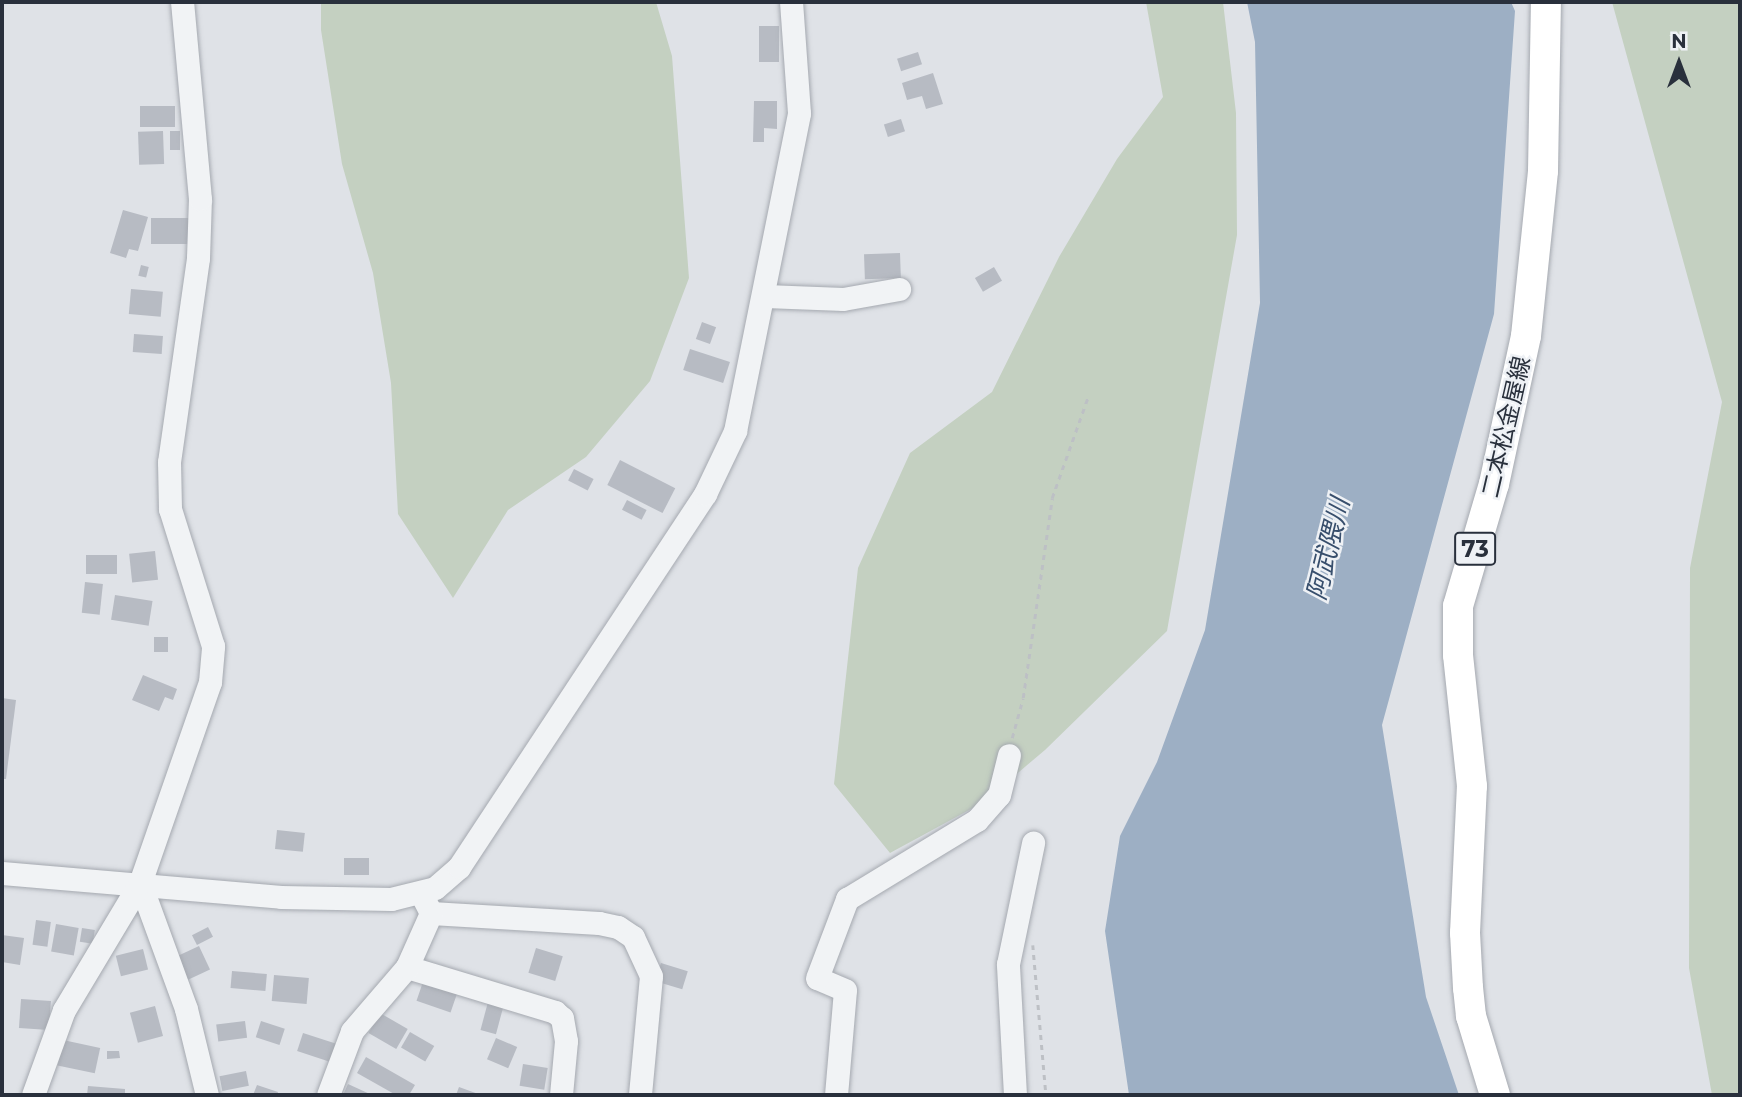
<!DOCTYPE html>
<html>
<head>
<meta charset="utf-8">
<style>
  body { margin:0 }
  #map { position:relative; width:1742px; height:1097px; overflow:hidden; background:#dfe2e7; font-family:Montserrat,"Noto Sans JP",sans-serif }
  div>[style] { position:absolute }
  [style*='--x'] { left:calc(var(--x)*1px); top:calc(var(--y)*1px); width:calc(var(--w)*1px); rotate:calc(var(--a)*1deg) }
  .green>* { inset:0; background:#c4d0c1 }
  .water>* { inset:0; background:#9dafc4 }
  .building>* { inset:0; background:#b7bbc3; transform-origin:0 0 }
  .path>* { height:2.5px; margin-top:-1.25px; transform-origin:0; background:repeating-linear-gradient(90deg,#bdc0c5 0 5px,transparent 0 10px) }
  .roads { filter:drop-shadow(0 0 2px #a5a9b0) drop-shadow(0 0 2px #a5a9b0) }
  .minor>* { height:23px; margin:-11.5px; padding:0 11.5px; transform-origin:11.5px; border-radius:11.5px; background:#f1f3f5 }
  .major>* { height:30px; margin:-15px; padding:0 15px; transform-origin:15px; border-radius:15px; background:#fff }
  span { translate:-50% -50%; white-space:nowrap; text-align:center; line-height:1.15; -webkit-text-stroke:5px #eef1f5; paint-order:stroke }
  .shield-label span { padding:2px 5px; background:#eef1f5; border:2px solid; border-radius:5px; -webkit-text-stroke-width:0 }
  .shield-label { font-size:23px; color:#29303c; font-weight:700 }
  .street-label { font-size:24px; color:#29303c }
  .water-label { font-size:26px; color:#374e6c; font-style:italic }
  .frame { position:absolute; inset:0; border:4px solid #29303c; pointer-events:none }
  .north { position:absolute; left:1644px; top:28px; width:70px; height:70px; -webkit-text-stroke:5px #eef1f5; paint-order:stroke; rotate:0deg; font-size:19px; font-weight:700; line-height:28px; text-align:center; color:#29303c }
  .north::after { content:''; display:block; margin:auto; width:24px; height:32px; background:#29303c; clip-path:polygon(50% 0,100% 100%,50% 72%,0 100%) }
</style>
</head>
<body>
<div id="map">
  <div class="green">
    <i style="clip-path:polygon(321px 2px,656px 2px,672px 56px,689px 278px,650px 381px,586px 457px,508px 510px,453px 598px,398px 514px,391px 383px,373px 273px,342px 164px,321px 30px)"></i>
    <i style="clip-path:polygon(1146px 2px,1223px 2px,1236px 113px,1237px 235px,1167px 631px,1045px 750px,982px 803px,890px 853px,834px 784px,858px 568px,910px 453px,992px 392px,1059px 257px,1117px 159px,1163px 97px)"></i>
    <i style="clip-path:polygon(1612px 2px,1740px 2px,1740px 1095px,1712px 1095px,1689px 968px,1690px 568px,1722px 402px)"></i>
  </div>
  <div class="water">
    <i style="clip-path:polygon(1247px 2px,1511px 2px,1515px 11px,1494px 314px,1382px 725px,1426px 997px,1459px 1095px,1129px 1095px,1105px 931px,1120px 836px,1157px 762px,1205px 630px,1260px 303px,1255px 42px)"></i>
  </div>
  <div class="building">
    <i style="left:759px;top:26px;width:20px;height:36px"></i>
    <i style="left:918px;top:52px;width:13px;height:22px;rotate:72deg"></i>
    <i style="clip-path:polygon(933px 73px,943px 104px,926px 109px,922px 96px,907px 100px,902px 83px)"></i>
    <i style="clip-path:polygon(754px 101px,777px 101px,777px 129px,764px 128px,764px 142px,753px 142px)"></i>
    <i style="left:175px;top:106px;width:21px;height:35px;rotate:90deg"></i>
    <i style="left:901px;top:119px;width:13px;height:18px;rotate:72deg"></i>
    <i style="left:163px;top:131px;width:33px;height:25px;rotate:88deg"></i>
    <i style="left:170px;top:131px;width:10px;height:19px"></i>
    <i style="clip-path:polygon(123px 210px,148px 217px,138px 251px,129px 249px,126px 258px,110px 253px)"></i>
    <i style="left:151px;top:218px;width:38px;height:26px"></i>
    <i style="left:900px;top:253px;width:25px;height:36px;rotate:88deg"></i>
    <i style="left:141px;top:265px;width:8px;height:11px;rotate:14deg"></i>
    <i style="left:994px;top:267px;width:16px;height:22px;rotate:60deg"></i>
    <i style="left:131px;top:289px;width:32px;height:25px;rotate:5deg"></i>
    <i style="left:702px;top:322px;width:15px;height:18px;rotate:20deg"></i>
    <i style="left:134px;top:334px;width:29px;height:18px;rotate:4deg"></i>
    <i style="left:690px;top:349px;width:42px;height:22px;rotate:18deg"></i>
    <i style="left:620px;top:460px;width:62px;height:28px;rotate:27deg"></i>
    <i style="left:574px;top:469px;width:22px;height:13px;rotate:27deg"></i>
    <i style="left:627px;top:500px;width:22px;height:11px;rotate:27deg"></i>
    <i style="left:155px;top:551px;width:29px;height:26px;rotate:84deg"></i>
    <i style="left:86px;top:555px;width:31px;height:19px"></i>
    <i style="left:85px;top:582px;width:18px;height:31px;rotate:6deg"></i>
    <i style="left:115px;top:595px;width:38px;height:25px;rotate:9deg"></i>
    <i style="left:154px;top:637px;width:14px;height:15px"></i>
    <i style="clip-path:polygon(143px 675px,177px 689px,173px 700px,165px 697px,159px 711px,132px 700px)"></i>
    <i style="clip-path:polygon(2px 698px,16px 700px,6px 779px,2px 779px)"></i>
    <i style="left:277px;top:830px;width:28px;height:19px;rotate:6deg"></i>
    <i style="left:344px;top:858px;width:25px;height:17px"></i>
    <i style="left:36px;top:920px;width:15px;height:25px;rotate:8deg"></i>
    <i style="left:56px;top:924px;width:23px;height:28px;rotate:10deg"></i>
    <i style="left:208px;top:927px;width:11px;height:18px;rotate:63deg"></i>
    <i style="left:82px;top:928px;width:13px;height:14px;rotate:9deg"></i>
    <i style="clip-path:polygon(2px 935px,24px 938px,20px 965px,2px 962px)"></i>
    <i style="left:199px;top:946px;width:26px;height:26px;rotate:65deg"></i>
    <i style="left:536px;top:948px;width:28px;height:26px;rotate:17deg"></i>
    <i style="left:143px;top:949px;width:21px;height:28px;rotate:76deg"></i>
    <i style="left:661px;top:963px;width:28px;height:19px;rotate:17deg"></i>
    <i style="left:232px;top:971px;width:35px;height:17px;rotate:5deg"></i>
    <i style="left:274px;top:975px;width:35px;height:26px;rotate:5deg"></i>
    <i style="left:424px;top:979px;width:36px;height:23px;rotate:19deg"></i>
    <i style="left:21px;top:999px;width:30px;height:29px;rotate:4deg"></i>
    <i style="left:488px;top:1002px;width:16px;height:29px;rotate:15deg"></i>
    <i style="left:155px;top:1006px;width:31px;height:26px;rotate:75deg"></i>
    <i style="left:380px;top:1013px;width:32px;height:23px;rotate:30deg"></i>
    <i style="left:245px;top:1021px;width:17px;height:29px;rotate:83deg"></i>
    <i style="left:261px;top:1021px;width:25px;height:17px;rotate:18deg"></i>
    <i style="left:410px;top:1032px;width:28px;height:18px;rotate:30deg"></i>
    <i style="left:303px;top:1033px;width:35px;height:19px;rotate:18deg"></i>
    <i style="left:496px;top:1038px;width:23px;height:23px;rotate:23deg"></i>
    <i style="left:63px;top:1040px;width:38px;height:26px;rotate:12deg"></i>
    <i style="clip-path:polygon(107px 1051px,119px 1051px,120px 1058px,107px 1059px)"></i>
    <i style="clip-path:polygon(366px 1057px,415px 1085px,409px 1095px,396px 1095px,357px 1073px)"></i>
    <i style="left:523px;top:1064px;width:25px;height:22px;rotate:9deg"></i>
    <i style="left:246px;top:1071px;width:15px;height:27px;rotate:79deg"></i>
    <i style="clip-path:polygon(348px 1084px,372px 1095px,343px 1095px)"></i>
    <i style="clip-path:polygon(257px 1085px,278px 1092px,277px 1095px,253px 1095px)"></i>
    <i style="clip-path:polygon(88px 1086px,125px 1089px,125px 1095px,87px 1095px)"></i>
    <i style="clip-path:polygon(459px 1087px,481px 1095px,456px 1095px)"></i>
  </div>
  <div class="path">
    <i style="--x:1012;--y:738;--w:41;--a:-74.6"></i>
    <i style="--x:1023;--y:698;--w:202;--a:-81.7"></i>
    <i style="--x:1052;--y:498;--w:107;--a:-70.4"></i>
    <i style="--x:1033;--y:945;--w:151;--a:85"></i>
  </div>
  <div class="roads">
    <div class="minor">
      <i style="--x:765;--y:296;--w:78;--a:2.2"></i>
      <i style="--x:843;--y:299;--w:57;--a:-10.1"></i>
      <i style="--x:2;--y:873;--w:280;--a:4.9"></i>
      <i style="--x:281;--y:897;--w:110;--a:1"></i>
      <i style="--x:391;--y:899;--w:45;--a:-14"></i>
      <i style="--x:435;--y:888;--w:32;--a:-41"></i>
      <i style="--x:459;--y:867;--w:447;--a:-56.6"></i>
      <i style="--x:705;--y:494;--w:70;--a:-64.5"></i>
      <i style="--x:735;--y:431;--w:324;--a:-78.6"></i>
      <i style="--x:799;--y:113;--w:111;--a:-94.1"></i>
      <i style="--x:140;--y:883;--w:134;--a:69.9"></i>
      <i style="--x:186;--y:1009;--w:89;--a:76.3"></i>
      <i style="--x:431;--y:913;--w:168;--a:3.4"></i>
      <i style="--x:599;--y:923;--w:19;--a:12"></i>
      <i style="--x:618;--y:927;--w:18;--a:34"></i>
      <i style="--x:633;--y:937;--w:43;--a:65.2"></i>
      <i style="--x:651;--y:976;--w:120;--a:95.3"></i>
      <i style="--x:407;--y:967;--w:155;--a:16.9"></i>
      <i style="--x:555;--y:1012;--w:9;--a:41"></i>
      <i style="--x:562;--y:1018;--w:23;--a:80"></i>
      <i style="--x:566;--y:1041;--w:54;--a:95.3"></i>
      <i style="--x:33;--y:1095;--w:90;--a:-70"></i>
      <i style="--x:64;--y:1010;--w:148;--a:-59.1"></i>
      <i style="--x:140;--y:883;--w:213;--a:-70.8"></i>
      <i style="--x:210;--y:682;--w:36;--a:-85"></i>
      <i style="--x:213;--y:646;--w:144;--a:-107.4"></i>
      <i style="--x:170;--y:509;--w:47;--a:-91.2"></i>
      <i style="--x:169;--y:462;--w:206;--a:-81.9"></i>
      <i style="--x:198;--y:258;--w:59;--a:-88.1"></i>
      <i style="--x:200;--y:199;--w:198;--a:-95.2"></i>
      <i style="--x:328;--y:1095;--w:68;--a:-69.4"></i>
      <i style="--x:352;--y:1031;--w:84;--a:-49.3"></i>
      <i style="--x:407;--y:967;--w:59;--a:-66"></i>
      <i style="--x:431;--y:913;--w:16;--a:-117"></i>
      <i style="--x:836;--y:1095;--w:105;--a:-85.1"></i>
      <i style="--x:845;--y:990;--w:30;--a:-157"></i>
      <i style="--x:817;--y:978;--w:85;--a:-69.2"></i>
      <i style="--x:847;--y:899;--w:152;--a:-31.3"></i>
      <i style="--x:977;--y:820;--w:33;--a:-49"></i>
      <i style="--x:999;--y:795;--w:41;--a:-76"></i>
      <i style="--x:1015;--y:1095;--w:131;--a:-93.1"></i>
      <i style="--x:1008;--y:964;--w:124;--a:-78.3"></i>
    </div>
    <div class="major">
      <i style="--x:1495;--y:1095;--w:83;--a:-106.9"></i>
      <i style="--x:1471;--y:1016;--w:28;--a:-96"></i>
      <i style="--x:1468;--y:988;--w:55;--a:-93.1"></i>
      <i style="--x:1465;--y:933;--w:147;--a:-87.3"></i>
      <i style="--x:1472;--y:786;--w:132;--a:-96.1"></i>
      <i style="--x:1458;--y:655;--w:49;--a:-90"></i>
      <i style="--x:1458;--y:606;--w:127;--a:-73.6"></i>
      <i style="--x:1494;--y:484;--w:151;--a:-77.8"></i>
      <i style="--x:1526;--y:336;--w:166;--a:-84.1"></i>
      <i style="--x:1543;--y:171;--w:169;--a:-89"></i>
    </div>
  </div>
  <div class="shield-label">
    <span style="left:1475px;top:549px">73</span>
  </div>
  <div class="street-label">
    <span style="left:1506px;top:427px;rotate:-77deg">二本松金屋線</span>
  </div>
  <div class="water-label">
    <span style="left:1329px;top:549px;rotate:-76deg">阿武隈川</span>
  </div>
  <div class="frame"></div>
  <div class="north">N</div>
</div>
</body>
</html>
